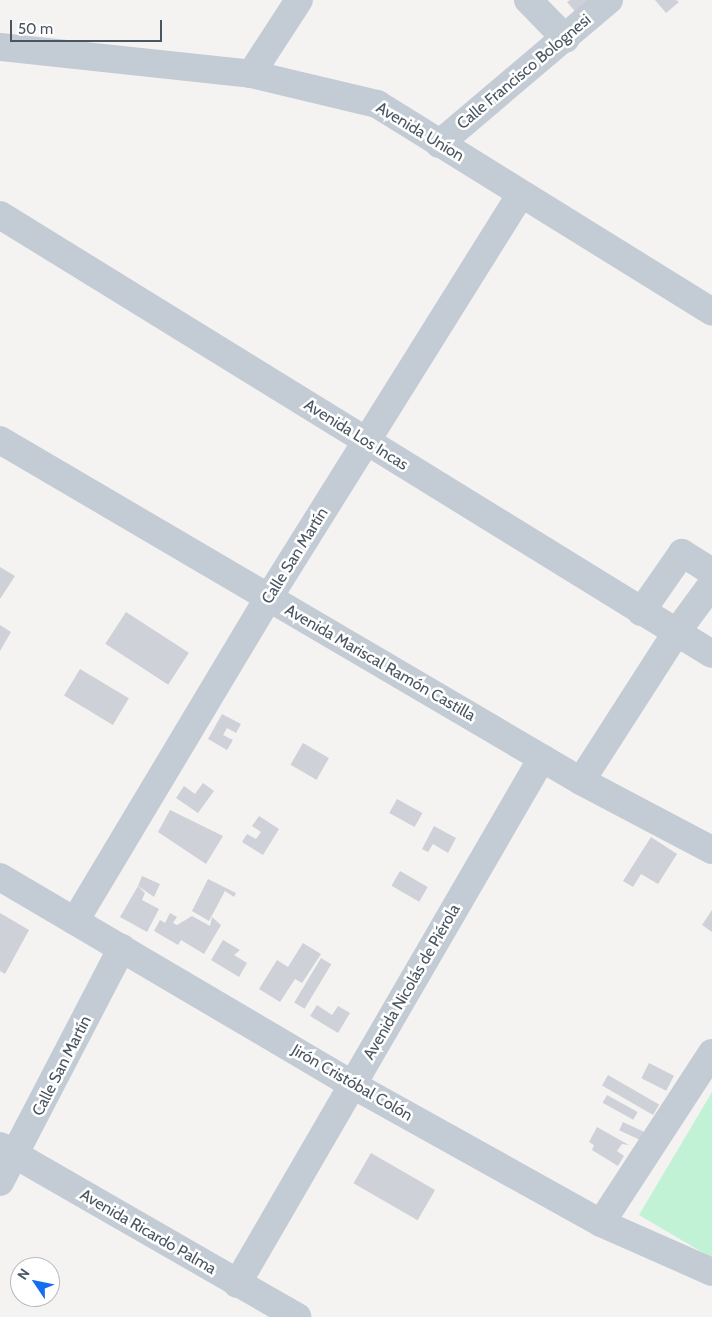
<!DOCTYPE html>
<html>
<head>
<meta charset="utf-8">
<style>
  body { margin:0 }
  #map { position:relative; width:712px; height:1317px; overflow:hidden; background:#f5f2f2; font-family:Cabin,sans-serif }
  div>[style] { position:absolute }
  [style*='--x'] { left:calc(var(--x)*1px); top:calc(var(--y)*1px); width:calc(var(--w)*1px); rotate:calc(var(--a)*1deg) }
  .green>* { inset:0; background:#c1f2d5 }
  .building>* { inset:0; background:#ced1d7; transform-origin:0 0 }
  .minor>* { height:28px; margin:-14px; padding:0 14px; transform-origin:14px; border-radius:14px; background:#c3ccd4 }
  span { translate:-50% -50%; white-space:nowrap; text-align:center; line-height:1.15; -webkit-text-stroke:5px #fff; paint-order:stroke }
  .street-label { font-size:16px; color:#495561 }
  .north { position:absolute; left:10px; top:1257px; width:50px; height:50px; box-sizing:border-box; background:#fff; border:1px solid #b6bbc0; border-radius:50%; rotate:304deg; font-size:14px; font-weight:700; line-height:20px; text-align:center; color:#495561 }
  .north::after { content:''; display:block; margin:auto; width:18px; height:22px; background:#146eed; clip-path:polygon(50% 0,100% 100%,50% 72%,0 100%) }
  .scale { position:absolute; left:10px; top:20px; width:152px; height:22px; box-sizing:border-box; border:2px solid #495561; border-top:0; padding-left:6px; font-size:15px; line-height:18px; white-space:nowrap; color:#495561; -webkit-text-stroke:4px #fff; paint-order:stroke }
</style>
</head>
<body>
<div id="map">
  <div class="green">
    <i style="clip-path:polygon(712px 1092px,712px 1258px,639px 1215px)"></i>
  </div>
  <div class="building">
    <i style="clip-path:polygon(570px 0,595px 0,579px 16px,567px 2px)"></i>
    <i style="clip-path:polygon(655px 0,676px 0,679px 2px,666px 13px)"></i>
    <i style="clip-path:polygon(0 567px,15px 576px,0 599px)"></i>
    <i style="left:126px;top:612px;width:75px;height:38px;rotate:33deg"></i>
    <i style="clip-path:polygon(0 625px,11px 632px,0 651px)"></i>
    <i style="left:80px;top:669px;width:57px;height:31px;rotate:31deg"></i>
    <i style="clip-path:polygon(222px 714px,241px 724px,236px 733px,227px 728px,223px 735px,233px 740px,227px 750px,208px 739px)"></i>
    <i style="left:303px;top:743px;width:30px;height:25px;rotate:30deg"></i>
    <i style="clip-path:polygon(203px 783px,214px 791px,198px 813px,176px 798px,184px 786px,195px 794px)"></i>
    <i style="left:397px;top:799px;width:29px;height:16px;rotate:29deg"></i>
    <i style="clip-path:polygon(170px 810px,223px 836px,206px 864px,158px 832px)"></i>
    <i style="clip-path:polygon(259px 816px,279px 829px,263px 855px,242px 842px,247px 834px,256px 839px,261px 832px,252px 826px)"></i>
    <i style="clip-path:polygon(434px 826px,456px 838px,448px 853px,433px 844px,428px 852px,422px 849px)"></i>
    <i style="clip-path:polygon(651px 837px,677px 854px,658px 884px,641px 874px,633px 887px,623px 881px)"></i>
    <i style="left:400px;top:871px;width:32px;height:17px;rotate:30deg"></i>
    <i style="clip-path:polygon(142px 876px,160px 884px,154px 897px,138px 886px)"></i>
    <i style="clip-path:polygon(208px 879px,236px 893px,234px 897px,225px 891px,209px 921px,192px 911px)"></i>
    <i style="clip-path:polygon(138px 886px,145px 893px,142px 900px,159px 909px,147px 932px,120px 917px)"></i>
    <i style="clip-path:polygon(712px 910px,712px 932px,702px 925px)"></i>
    <i style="clip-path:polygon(0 913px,29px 930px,5px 974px,0 971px)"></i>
    <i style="clip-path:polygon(170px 913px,177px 917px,173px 923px,177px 925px,192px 916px,210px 926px,212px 917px,221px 925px,204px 954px,181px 940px,178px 945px,154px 931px,160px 920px,165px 923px)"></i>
    <i style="clip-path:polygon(223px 940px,240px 950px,234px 955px,247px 963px,239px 977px,211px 960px)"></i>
    <i style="clip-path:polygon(303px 943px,321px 954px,302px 983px,295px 979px,280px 1002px,259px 989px,277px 960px,288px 967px)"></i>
    <i style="left:321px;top:958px;width:12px;height:52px;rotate:31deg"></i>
    <i style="clip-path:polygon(317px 1005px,332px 1015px,338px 1006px,350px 1013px,338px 1033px,310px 1016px)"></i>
    <i style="left:649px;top:1063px;width:28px;height:17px;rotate:27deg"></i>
    <i style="left:608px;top:1075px;width:59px;height:12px;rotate:30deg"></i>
    <i style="left:607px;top:1095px;width:35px;height:9px;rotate:29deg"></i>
    <i style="left:623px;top:1122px;width:23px;height:9px;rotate:25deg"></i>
    <i style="clip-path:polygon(597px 1127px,629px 1145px,622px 1144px,617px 1151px,624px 1156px,618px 1166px,592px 1150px,594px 1145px,589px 1142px)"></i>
    <i style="left:371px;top:1153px;width:74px;height:35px;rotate:30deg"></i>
  </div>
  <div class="minor">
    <i style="--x:528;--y:0;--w:54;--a:45.7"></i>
    <i style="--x:0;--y:47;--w:252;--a:6.1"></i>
    <i style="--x:251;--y:74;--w:130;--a:13.4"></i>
    <i style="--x:377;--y:104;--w:394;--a:31.8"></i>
    <i style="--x:251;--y:74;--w:88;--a:-57"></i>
    <i style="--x:439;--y:144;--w:223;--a:-40.3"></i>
    <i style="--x:0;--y:215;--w:836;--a:31.66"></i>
    <i style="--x:0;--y:440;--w:674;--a:30.41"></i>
    <i style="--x:581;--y:781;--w:148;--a:27.8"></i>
    <i style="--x:641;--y:612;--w:72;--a:-55.2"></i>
    <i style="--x:682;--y:553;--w:36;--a:32"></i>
    <i style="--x:581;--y:781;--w:176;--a:-57.3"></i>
    <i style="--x:676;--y:633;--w:61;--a:-53.7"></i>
    <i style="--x:0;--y:877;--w:410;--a:30.5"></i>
    <i style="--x:353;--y:1085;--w:284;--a:29.1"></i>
    <i style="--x:601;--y:1223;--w:121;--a:23.8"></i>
    <i style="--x:75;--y:921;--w:378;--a:-59.1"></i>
    <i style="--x:269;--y:597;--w:475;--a:-58"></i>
    <i style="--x:0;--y:1146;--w:343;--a:29.9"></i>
    <i style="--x:0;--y:1182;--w:264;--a:-62.5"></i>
    <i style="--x:601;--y:1223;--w:203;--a:-56.9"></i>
    <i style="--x:237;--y:1284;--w:608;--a:-59.89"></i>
  </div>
  <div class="street-label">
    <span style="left:524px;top:72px;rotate:-40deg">Calle Francisco Bolognesi</span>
    <span style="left:420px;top:132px;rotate:31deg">Avenida Uníon</span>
    <span style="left:356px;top:435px;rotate:32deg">Avenida Los Incas</span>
    <span style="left:295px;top:556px;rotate:-58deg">Calle San Martín</span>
    <span style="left:380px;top:663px;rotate:30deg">Avenida Mariscal Ramón Castilla</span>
    <span style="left:412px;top:982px;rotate:-60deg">Avenida Nicolás de Piérola</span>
    <span style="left:62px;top:1066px;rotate:-63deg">Calle San Martín</span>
    <span style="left:352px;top:1083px;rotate:30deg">Jirón Cristóbal Colón</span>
    <span style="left:148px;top:1232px;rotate:30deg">Avenida Ricardo Palma</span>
  </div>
  <div class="north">N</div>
  <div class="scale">50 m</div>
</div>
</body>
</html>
